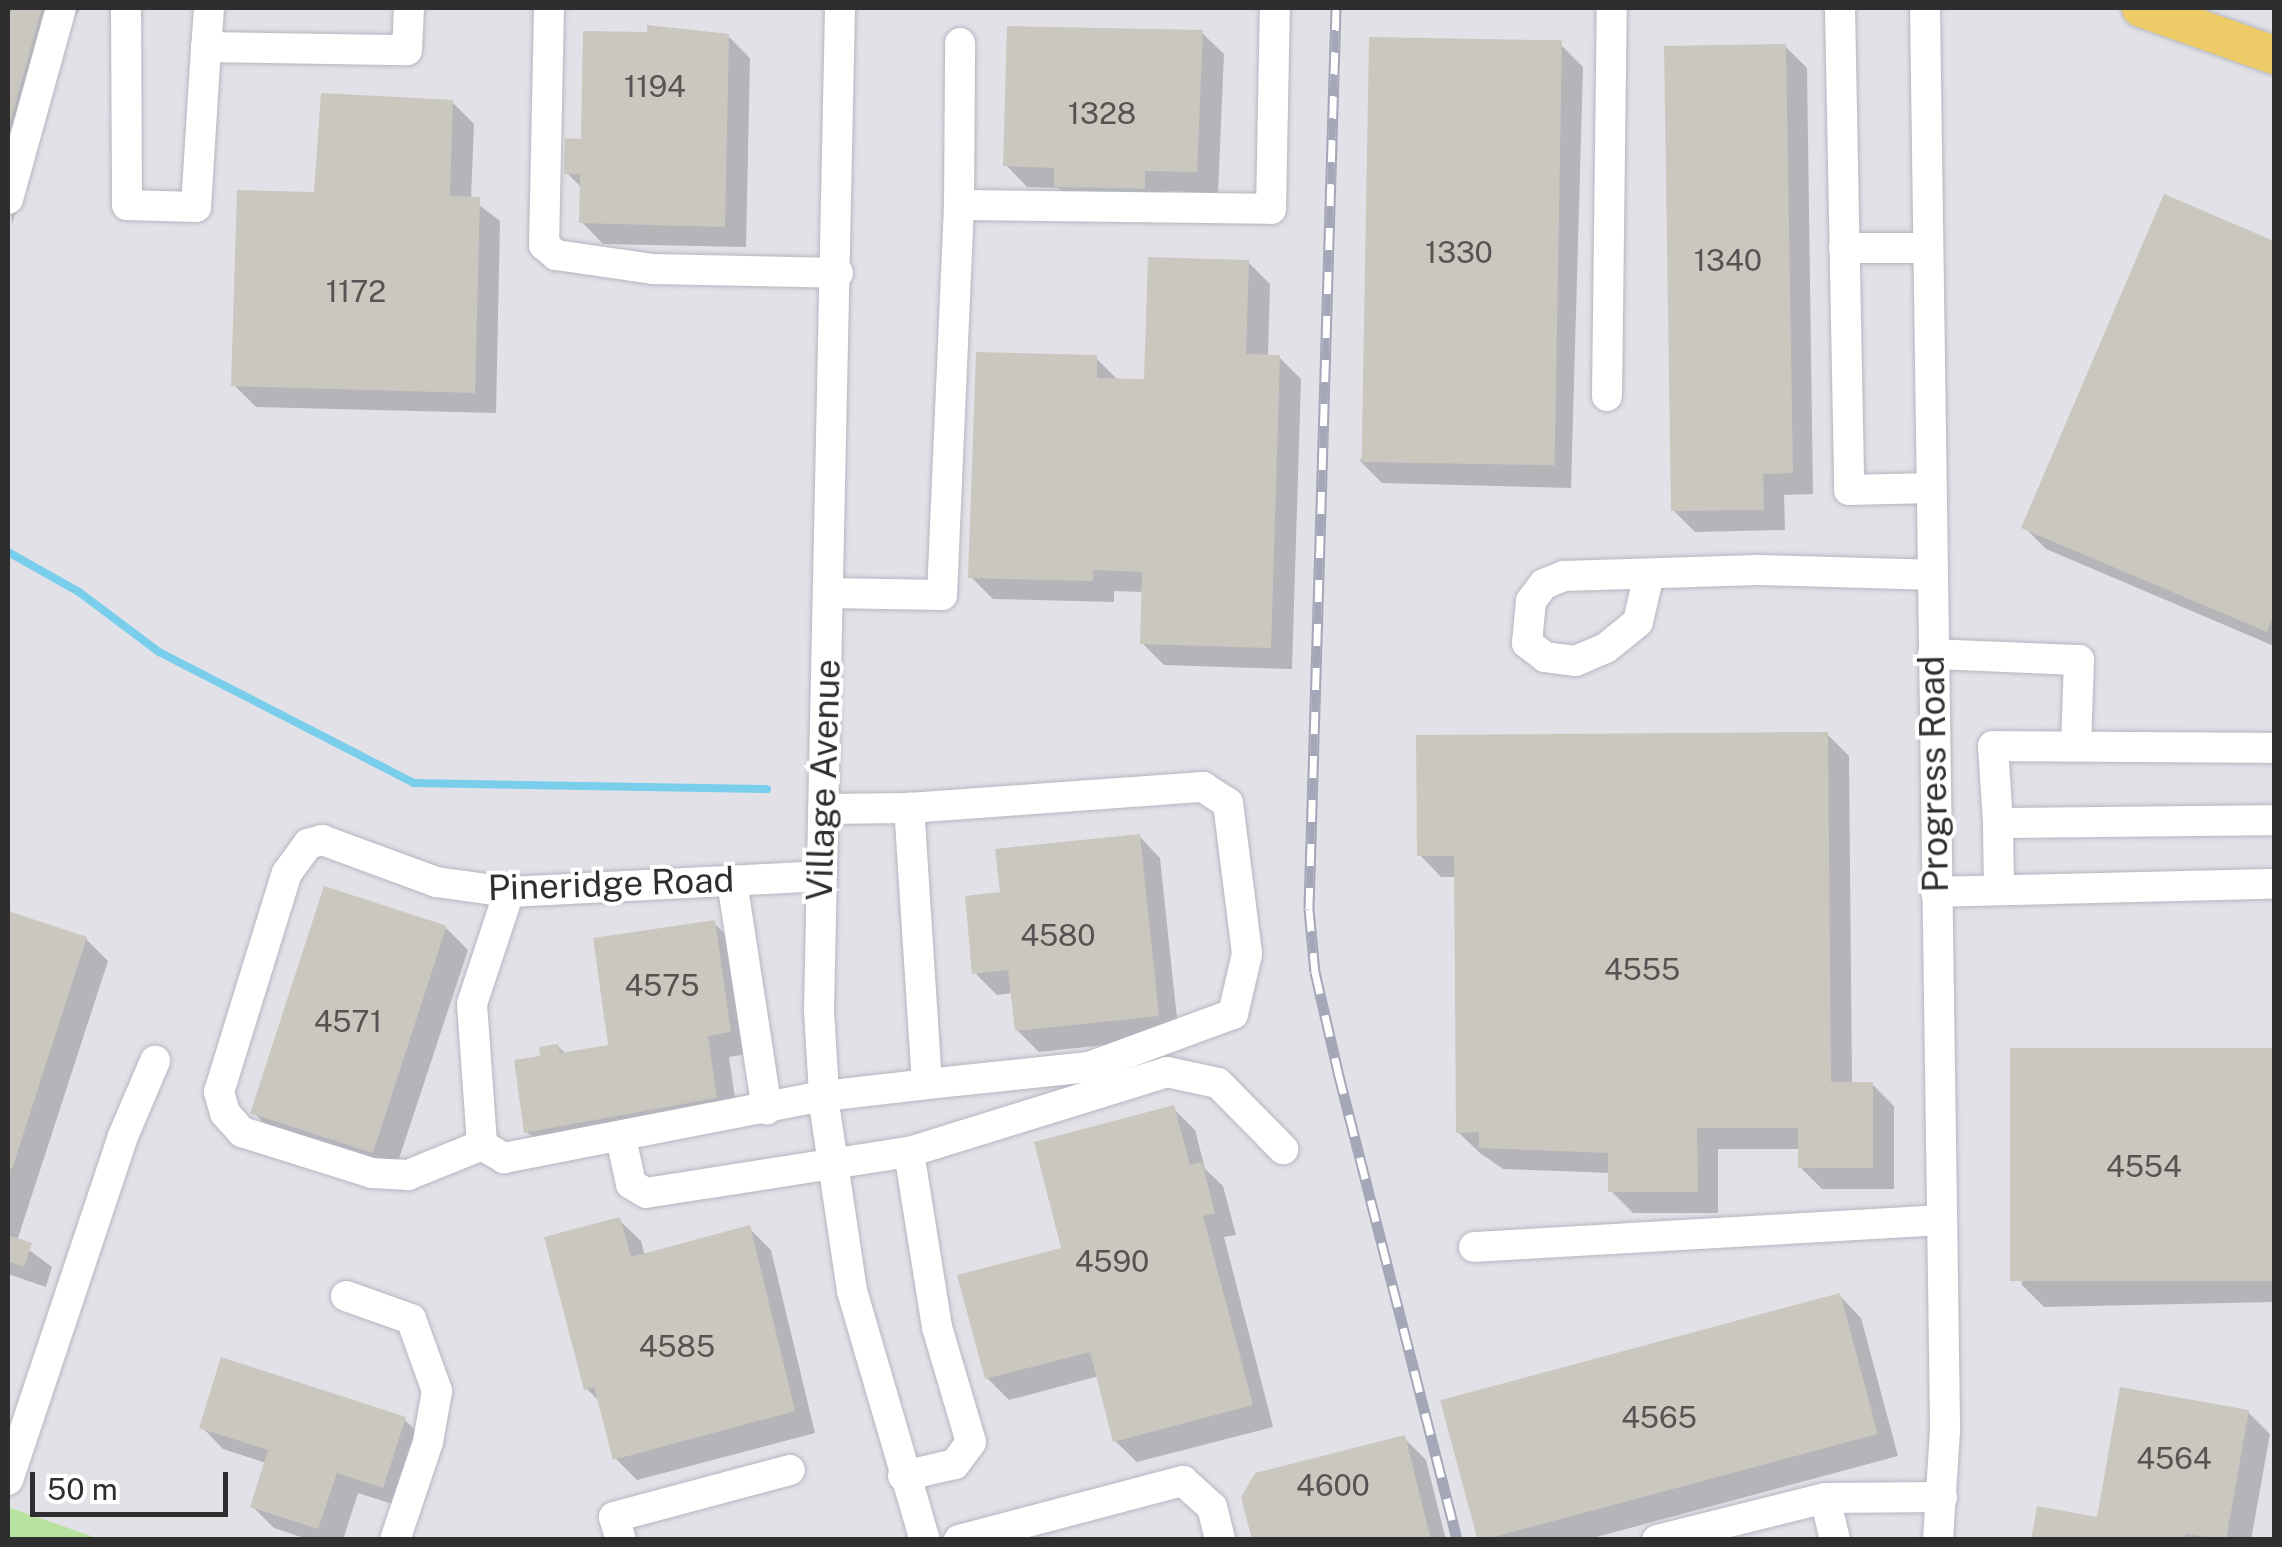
<!DOCTYPE html>
<html>
<head>
<meta charset="utf-8">
<style>
  body { margin:0 }
  #map { position:relative; width:2282px; height:1547px; overflow:hidden; background:#eee9e1; font-family:"Public Sans",sans-serif }
  div>[style] { position:absolute }
  [style*='--x'] { left:calc(var(--x)*1px); top:calc(var(--y)*1px); width:calc(var(--w)*1px); rotate:calc(var(--a)*1deg) }
  .industrial>* { inset:0; background:#e3e1e8 }
  .green>* { inset:0; background:#b8e2a0 }
  .shadow>* { inset:0; background:#0003 }
  .stream>* { height:8px; margin:-4px; padding:0 4px; transform-origin:4px; border-radius:4px; background:#79ceeb }
  .building>* { inset:0; background:#cac7bf; transform-origin:0 0 }
  .roads { filter:drop-shadow(0 0 2px #b4b7c0) drop-shadow(0 0 2px #b4b7c0) }
  .minor>* { height:30px; margin:-15px; padding:0 15px; transform-origin:15px; border-radius:15px; background:#fff }
  .major>* { height:38px; margin:-19px; padding:0 19px; transform-origin:19px; border-radius:19px; background:#edcc68 }
  .rail>* { height:11px; margin-top:-5.5px; transform-origin:0; background:repeating-linear-gradient(90deg,#fff 0 22px,#a4a7b7 0 44px); box-sizing:border-box; border-block:2px solid #a4a7b7 }
  span { translate:-50% -50%; white-space:nowrap; text-align:center; line-height:1.15; -webkit-text-stroke:8px #fff; paint-order:stroke }
  .number-label { font-size:30px; color:#555452 }
  .number-label span { -webkit-text-stroke-width:0 }
  .street-label { font-size:35px; color:#2e2e2e }
  .frame { position:absolute; inset:0; border:10px solid #2e2e2e; pointer-events:none }
  .scale { position:absolute; left:30px; top:1472px; width:198px; height:45px; box-sizing:border-box; border:5px solid #2e2e2e; border-top:0; padding-left:12px; font-size:30px; line-height:35px; white-space:nowrap; color:#2e2e2e; -webkit-text-stroke:8px #fff; paint-order:stroke }
</style>
</head>
<body>
<div id="map">
  <div class="industrial">
    <i style="clip-path:polygon(8px 8px,2274px 8px,2274px 1539px,100px 1540px,8px 1507px)"></i>
  </div>
  <div class="green">
    <i style="clip-path:polygon(8px 1507px,45px 1520px,100px 1539px,8px 1539px)"></i>
  </div>
  <div class="shadow">
    <i style="clip-path:polygon(8px 8px,82px 8px,64px 25px,12px 225px)"></i>
    <i style="clip-path:polygon(650px 27px,728px 36px,750px 58px,746px 247px,603px 244px,582px 222px,582px 188px,567px 173px)"></i>
    <i style="clip-path:polygon(1202px 33px,1224px 54px,1218px 193px,1166px 191px,1166px 209px,1078px 208px,1058px 188px,1027px 187px,1006px 165px)"></i>
    <i style="clip-path:polygon(1561px 45px,1583px 67px,1571px 488px,1382px 483px,1360px 461px)"></i>
    <i style="clip-path:polygon(1785px 46px,1807px 68px,1813px 494px,1784px 495px,1785px 530px,1695px 532px,1673px 510px)"></i>
    <i style="clip-path:polygon(452px 102px,474px 124px,471px 199px,500px 221px,496px 413px,256px 407px,234px 385px)"></i>
    <i style="clip-path:polygon(2165px 198px,2274px 244px,2274px 646px,2046px 549px,2024px 527px)"></i>
    <i style="clip-path:polygon(1248px 262px,1270px 284px,1268px 357px,1279px 357px,1301px 379px,1292px 669px,1164px 665px,1142px 643px,1144px 592px,1114px 591px,1114px 602px,993px 599px,971px 577px,1096px 358px,1119px 381px,1147px 381px)"></i>
    <i style="clip-path:polygon(1827px 734px,1849px 756px,1852px 1084px,1872px 1084px,1894px 1106px,1894px 1189px,1822px 1189px,1800px 1167px,1800px 1149px,1718px 1149px,1718px 1213px,1633px 1213px,1611px 1191px,1611px 1173px,1503px 1169px,1480px 1153px,1458px 1132px,1457px 877px,1441px 877px,1420px 855px)"></i>
    <i style="clip-path:polygon(1139px 836px,1160px 858px,1179px 1037px,1039px 1052px,1017px 1030px,1013px 993px,997px 995px,975px 973px,967px 898px,1003px 894px)"></i>
    <i style="clip-path:polygon(8px 913px,86px 939px,108px 961px,17px 1241px,52px 1267px,46px 1287px,8px 1274px)"></i>
    <i style="clip-path:polygon(714px 923px,736px 945px,752px 1053px,729px 1057px,738px 1119px,549px 1153px,527px 1132px,543px 1058px,558px 1046px,566px 1054px,611px 1048px)"></i>
    <i style="clip-path:polygon(446px 928px,468px 950px,394px 1174px,275px 1134px,253px 1112px)"></i>
    <i style="clip-path:polygon(2274px 1051px,2274px 1302px,2044px 1307px,2022px 1285px,2012px 1053px)"></i>
    <i style="clip-path:polygon(1173px 1108px,1195px 1130px,1205px 1169px,1223px 1186px,1236px 1235px,1224px 1237px,1273px 1427px,1137px 1462px,1115px 1441px,1099px 1376px,1009px 1400px,987px 1378px,1064px 1249px)"></i>
    <i style="clip-path:polygon(619px 1220px,641px 1241px,645px 1256px,749px 1228px,771px 1250px,815px 1433px,637px 1480px,615px 1458px,601px 1403px,587px 1389px)"></i>
    <i style="clip-path:polygon(1840px 1296px,1861px 1318px,1898px 1456px,1585px 1540px,1480px 1540px,1443px 1401px)"></i>
    <i style="clip-path:polygon(2248px 1412px,2270px 1434px,2251px 1540px,2034px 1540px,2099px 1520px)"></i>
    <i style="clip-path:polygon(404px 1419px,426px 1441px,405px 1508px,358px 1493px,343px 1540px,310px 1540px,274px 1528px,252px 1506px,266px 1463px,223px 1449px,202px 1427px)"></i>
    <i style="clip-path:polygon(1404px 1438px,1426px 1460px,1446px 1540px,1255px 1540px)"></i>
  </div>
  <div class="stream">
    <i style="--x:8;--y:552;--w:81;--a:29.4"></i>
    <i style="--x:79;--y:592;--w:100;--a:36.9"></i>
    <i style="--x:159;--y:652;--w:287;--a:27.2"></i>
    <i style="--x:414;--y:783;--w:353;--a:1"></i>
  </div>
  <div class="building">
    <i style="clip-path:polygon(8px 8px,42px 8px,8px 131px)"></i>
    <i style="clip-path:polygon(647px 25px,729px 34px,725px 227px,579px 223px,580px 174px,564px 174px,565px 138px,581px 139px,583px 31px,647px 32px)"></i>
    <i style="clip-path:polygon(1007px 26px,1203px 30px,1197px 172px,1145px 171px,1145px 189px,1054px 187px,1054px 168px,1003px 166px)"></i>
    <i style="left:1369px;top:37px;width:193px;height:425px;rotate:1deg"></i>
    <i style="clip-path:polygon(1786px 44px,1793px 473px,1763px 474px,1764px 510px,1671px 511px,1664px 46px)"></i>
    <i style="clip-path:polygon(321px 93px,453px 100px,450px 196px,480px 197px,475px 393px,231px 386px,237px 190px,314px 192px)"></i>
    <i style="clip-path:polygon(2164px 194px,2274px 241px,2274px 614px,2267px 632px,2021px 528px)"></i>
    <i style="clip-path:polygon(1148px 257px,1249px 260px,1246px 354px,1280px 355px,1271px 648px,1140px 644px,1142px 572px,1093px 570px,1093px 581px,968px 578px,976px 352px,1097px 355px,1097px 378px,1144px 379px)"></i>
    <i style="clip-path:polygon(1828px 732px,1831px 1082px,1873px 1082px,1873px 1168px,1798px 1168px,1798px 1128px,1697px 1128px,1698px 1192px,1608px 1192px,1608px 1153px,1479px 1148px,1479px 1132px,1456px 1133px,1454px 856px,1417px 856px,1416px 735px)"></i>
    <i style="clip-path:polygon(1140px 834px,1159px 1016px,1015px 1031px,1008px 970px,972px 974px,965px 896px,1000px 892px,995px 849px)"></i>
    <i style="left:324px;top:886px;width:129px;height:239px;rotate:18deg"></i>
    <i style="clip-path:polygon(8px 911px,87px 937px,12px 1169px,8px 1169px)"></i>
    <i style="clip-path:polygon(715px 920px,731px 1032px,708px 1036px,717px 1098px,524px 1133px,514px 1060px,540px 1056px,539px 1047px,558px 1044px,560px 1053px,608px 1045px,593px 938px)"></i>
    <i style="left:2274px;top:1048px;width:233px;height:264px;rotate:90deg"></i>
    <i style="clip-path:polygon(1174px 1105px,1190px 1165px,1202px 1162px,1215px 1213px,1203px 1216px,1253px 1405px,1113px 1442px,1090px 1352px,985px 1379px,957px 1275px,1061px 1248px,1034px 1142px)"></i>
    <i style="clip-path:polygon(620px 1217px,631px 1257px,750px 1225px,795px 1411px,613px 1460px,594px 1387px,584px 1390px,544px 1237px)"></i>
    <i style="clip-path:polygon(8px 1235px,32px 1243px,24px 1267px,8px 1261px)"></i>
    <i style="left:1840px;top:1293px;width:146px;height:414px;rotate:75deg"></i>
    <i style="clip-path:polygon(221px 1357px,406px 1417px,383px 1488px,337px 1473px,318px 1529px,250px 1507px,268px 1450px,199px 1428px)"></i>
    <i style="clip-path:polygon(2120px 1387px,2249px 1410px,2226px 1540px,2186px 1534px,2185px 1540px,2031px 1540px,2037px 1506px,2097px 1517px)"></i>
    <i style="clip-path:polygon(1405px 1435px,1431px 1540px,1252px 1540px,1241px 1497px,1255px 1473px)"></i>
  </div>
  <div class="roads">
    <div class="minor">
      <i style="--x:126;--y:8;--w:197;--a:89.7"></i>
      <i style="--x:127;--y:205;--w:69;--a:1.7"></i>
      <i style="--x:196;--y:207;--w:160;--a:-86.4"></i>
      <i style="--x:209;--y:8;--w:39;--a:94"></i>
      <i style="--x:206;--y:47;--w:201;--a:0.9"></i>
      <i style="--x:407;--y:50;--w:42;--a:-87.3"></i>
      <i style="--x:549;--y:8;--w:237;--a:91.2"></i>
      <i style="--x:544;--y:245;--w:16;--a:40"></i>
      <i style="--x:556;--y:255;--w:98;--a:8.2"></i>
      <i style="--x:653;--y:269;--w:185;--a:1.2"></i>
      <i style="--x:840;--y:8;--w:1002;--a:91.2"></i>
      <i style="--x:819;--y:1010;--w:100;--a:86.6"></i>
      <i style="--x:825;--y:1110;--w:183;--a:81.5"></i>
      <i style="--x:852;--y:1291;--w:259;--a:73.7"></i>
      <i style="--x:1840;--y:8;--w:482;--a:88.9"></i>
      <i style="--x:1849;--y:490;--w:82;--a:-1.4"></i>
      <i style="--x:1925;--y:8;--w:1423;--a:89.19"></i>
      <i style="--x:1945;--y:1431;--w:109;--a:93.7"></i>
      <i style="--x:8;--y:199;--w:198;--a:-74.5"></i>
      <i style="--x:959;--y:205;--w:162;--a:-89.6"></i>
      <i style="--x:1844;--y:248;--w:83;--a:0"></i>
      <i style="--x:1607;--y:396;--w:388;--a:-89.3"></i>
      <i style="--x:1649;--y:574;--w:49;--a:102.9"></i>
      <i style="--x:1638;--y:622;--w:41;--a:140.9"></i>
      <i style="--x:1606;--y:648;--w:33;--a:157"></i>
      <i style="--x:1576;--y:661;--w:31;--a:-173"></i>
      <i style="--x:1545;--y:657;--w:23;--a:-142"></i>
      <i style="--x:1527;--y:643;--w:42;--a:-84.6"></i>
      <i style="--x:1531;--y:601;--w:21;--a:-53"></i>
      <i style="--x:1544;--y:584;--w:22;--a:-22"></i>
      <i style="--x:1564;--y:576;--w:194;--a:-1.8"></i>
      <i style="--x:1758;--y:570;--w:174;--a:1.6"></i>
      <i style="--x:829;--y:593;--w:113;--a:1"></i>
      <i style="--x:942;--y:595;--w:390;--a:-87.5"></i>
      <i style="--x:959;--y:205;--w:312;--a:0.7"></i>
      <i style="--x:1271;--y:209;--w:201;--a:-88.9"></i>
      <i style="--x:1933;--y:654;--w:146;--a:2.4"></i>
      <i style="--x:2079;--y:660;--w:86;--a:92"></i>
      <i style="--x:909;--y:808;--w:295;--a:-4.1"></i>
      <i style="--x:1203;--y:787;--w:30;--a:33"></i>
      <i style="--x:1228;--y:803;--w:152;--a:82.8"></i>
      <i style="--x:1247;--y:954;--w:62;--a:103.1"></i>
      <i style="--x:1233;--y:1014;--w:153;--a:159.8"></i>
      <i style="--x:1089;--y:1067;--w:163;--a:174"></i>
      <i style="--x:1998;--y:823;--w:77;--a:-93.7"></i>
      <i style="--x:1993;--y:746;--w:281;--a:0.4"></i>
      <i style="--x:732;--y:881;--w:231;--a:81.3"></i>
      <i style="--x:1999;--y:890;--w:67;--a:-90.9"></i>
      <i style="--x:1998;--y:823;--w:276;--a:-0.6"></i>
      <i style="--x:509;--y:892;--w:118;--a:108.3"></i>
      <i style="--x:472;--y:1004;--w:141;--a:85.9"></i>
      <i style="--x:482;--y:1145;--w:26;--a:31"></i>
      <i style="--x:504;--y:1158;--w:326;--a:-11"></i>
      <i style="--x:824;--y:1096;--w:104;--a:-6.6"></i>
      <i style="--x:927;--y:1084;--w:277;--a:-93.7"></i>
      <i style="--x:909;--y:808;--w:86;--a:179.3"></i>
      <i style="--x:1936;--y:892;--w:338;--a:-1.4"></i>
      <i style="--x:621;--y:1138;--w:47;--a:77.7"></i>
      <i style="--x:631;--y:1184;--w:17;--a:31"></i>
      <i style="--x:646;--y:1193;--w:266;--a:-8.9"></i>
      <i style="--x:909;--y:1152;--w:270;--a:-17.2"></i>
      <i style="--x:1167;--y:1072;--w:52;--a:12.2"></i>
      <i style="--x:1218;--y:1083;--w:93;--a:45.4"></i>
      <i style="--x:482;--y:1145;--w:80;--a:157.9"></i>
      <i style="--x:408;--y:1175;--w:36;--a:-177"></i>
      <i style="--x:372;--y:1173;--w:136;--a:-162.5"></i>
      <i style="--x:242;--y:1132;--w:25;--a:-132"></i>
      <i style="--x:225;--y:1113;--w:22;--a:-106"></i>
      <i style="--x:219;--y:1092;--w:229;--a:-72.8"></i>
      <i style="--x:287;--y:873;--w:36;--a:-54"></i>
      <i style="--x:308;--y:844;--w:15;--a:-16"></i>
      <i style="--x:322;--y:840;--w:121;--a:20.2"></i>
      <i style="--x:436;--y:882;--w:74;--a:7.8"></i>
      <i style="--x:509;--y:892;--w:311;--a:-2.9"></i>
      <i style="--x:1474;--y:1247;--w:467;--a:-3.3"></i>
      <i style="--x:346;--y:1296;--w:69;--a:19.5"></i>
      <i style="--x:411;--y:1319;--w:77;--a:70.1"></i>
      <i style="--x:437;--y:1391;--w:52;--a:100"></i>
      <i style="--x:428;--y:1442;--w:103;--a:108.6"></i>
      <i style="--x:903;--y:1476;--w:53;--a:-13"></i>
      <i style="--x:955;--y:1464;--w:27;--a:-54"></i>
      <i style="--x:971;--y:1442;--w:120;--a:-106.5"></i>
      <i style="--x:937;--y:1327;--w:177;--a:-99.1"></i>
      <i style="--x:8;--y:1480;--w:363;--a:-71.5"></i>
      <i style="--x:123;--y:1136;--w:82;--a:-66.9"></i>
      <i style="--x:1825;--y:1498;--w:43;--a:76.6"></i>
      <i style="--x:621;--y:1540;--w:24;--a:-107"></i>
      <i style="--x:614;--y:1517;--w:182;--a:-15"></i>
      <i style="--x:959;--y:1540;--w:232;--a:-14.8"></i>
      <i style="--x:1183;--y:1481;--w:39;--a:42"></i>
      <i style="--x:1212;--y:1507;--w:34;--a:76"></i>
      <i style="--x:1657;--y:1540;--w:173;--a:-14"></i>
      <i style="--x:1825;--y:1498;--w:117;--a:-0.5"></i>
    </div>
    <div class="major">
      <i style="--x:2141;--y:8;--w:141;--a:19.5"></i>
    </div>
  </div>
  <div class="rail">
    <i style="--x:1336;--y:8;--w:901;--a:91.72"></i>
    <i style="--x:1309;--y:909;--w:63;--a:84.6"></i>
    <i style="--x:1315;--y:972;--w:103;--a:77"></i>
    <i style="--x:1338;--y:1072;--w:483;--a:75.7"></i>
  </div>
  <div class="number-label">
    <span style="left:655px;top:86px">1194</span>
    <span style="left:1102px;top:113px">1328</span>
    <span style="left:1459px;top:252px">1330</span>
    <span style="left:1728px;top:260px">1340</span>
    <span style="left:356px;top:291px">1172</span>
    <span style="left:1058px;top:935px">4580</span>
    <span style="left:1642px;top:969px">4555</span>
    <span style="left:662px;top:985px">4575</span>
    <span style="left:348px;top:1021px">4571</span>
    <span style="left:2144px;top:1166px">4554</span>
    <span style="left:1112px;top:1261px">4590</span>
    <span style="left:677px;top:1346px">4585</span>
    <span style="left:1659px;top:1417px">4565</span>
    <span style="left:2174px;top:1458px">4564</span>
    <span style="left:1333px;top:1485px">4600</span>
  </div>
  <div class="street-label">
    <span style="left:1934px;top:774px;rotate:-91deg">Progress Road</span>
    <span style="left:824px;top:780px;rotate:-88deg">Village Avenue</span>
    <span style="left:611px;top:884px;rotate:-2deg">Pineridge Road</span>
  </div>
  <div class="frame"></div>
  <div class="scale">50 m</div>
</div>
</body>
</html>
